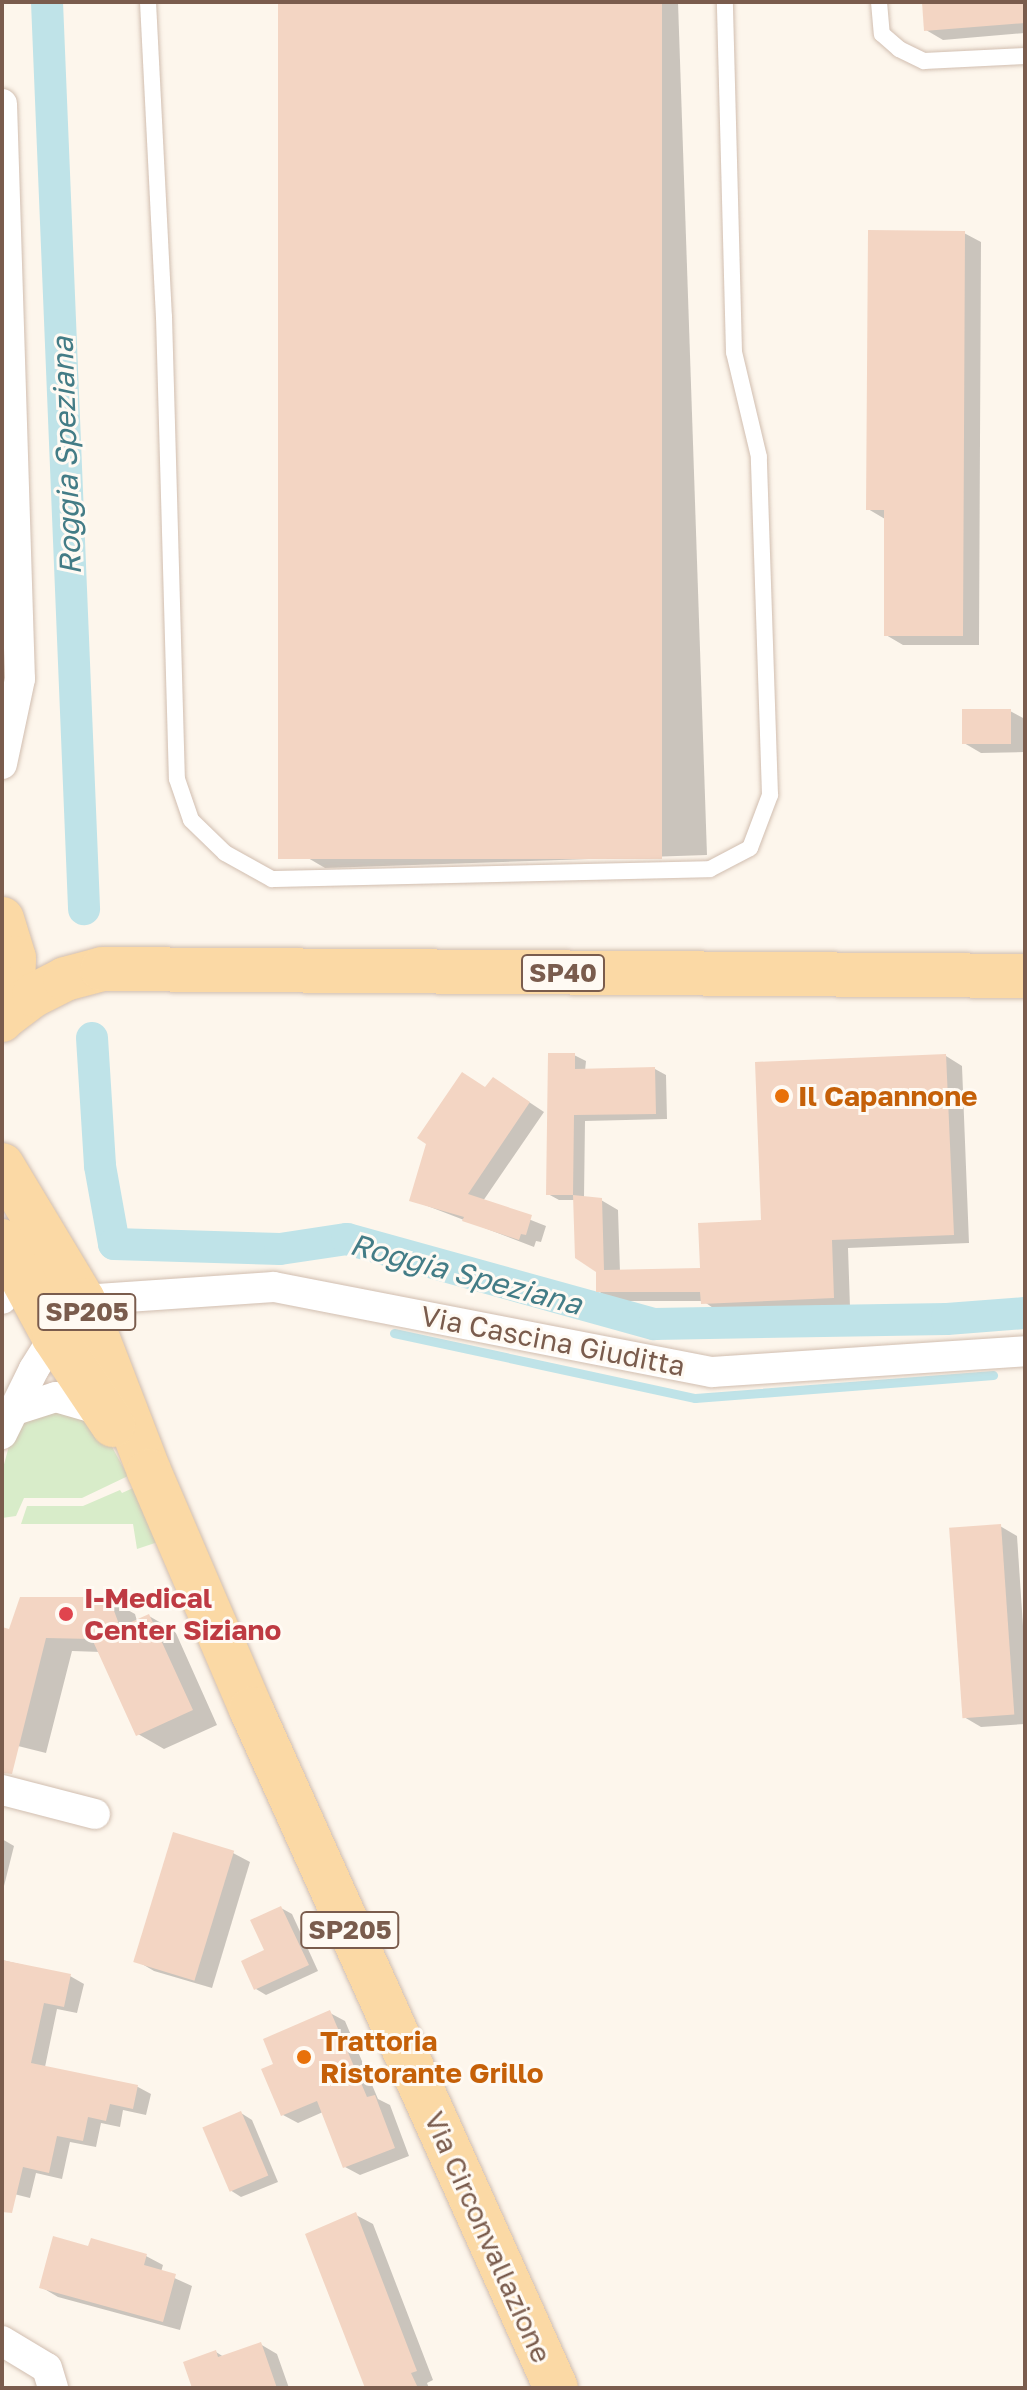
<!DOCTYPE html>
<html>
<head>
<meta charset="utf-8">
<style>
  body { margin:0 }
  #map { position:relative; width:1027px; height:2390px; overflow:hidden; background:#fdf6ec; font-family:"Golos Text",sans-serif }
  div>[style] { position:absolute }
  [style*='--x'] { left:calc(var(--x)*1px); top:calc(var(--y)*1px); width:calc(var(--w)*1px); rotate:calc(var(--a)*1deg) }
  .green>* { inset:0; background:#d8ecc9 }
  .shadow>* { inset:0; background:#0003 }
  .stream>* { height:9px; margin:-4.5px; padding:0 4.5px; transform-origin:4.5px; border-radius:4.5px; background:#bfe3e8 }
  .canal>* { height:32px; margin:-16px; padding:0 16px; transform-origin:16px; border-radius:16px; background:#bfe3e8 }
  .building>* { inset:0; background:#f3d5c3; transform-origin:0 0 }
  .roads { filter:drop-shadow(0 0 2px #d1beb0) drop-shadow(0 0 2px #d1beb0) }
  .service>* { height:16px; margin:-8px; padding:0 8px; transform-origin:8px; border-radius:8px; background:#fff }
  .minor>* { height:30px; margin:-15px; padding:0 15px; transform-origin:15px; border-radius:15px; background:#fff }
  .primary>* { height:44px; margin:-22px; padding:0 22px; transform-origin:22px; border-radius:22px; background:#fbd9a5 }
  .dots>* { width:22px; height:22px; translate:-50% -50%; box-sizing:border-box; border:4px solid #fffaf3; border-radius:50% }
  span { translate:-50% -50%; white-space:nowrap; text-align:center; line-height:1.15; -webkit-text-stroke:6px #fffaf3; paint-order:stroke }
  .shield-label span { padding:2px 6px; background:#fffaf3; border:2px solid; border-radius:6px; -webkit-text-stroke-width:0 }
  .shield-label { font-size:26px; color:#7a5c4d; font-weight:700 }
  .food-label { font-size:28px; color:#c56008; font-weight:700 }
  .left { translate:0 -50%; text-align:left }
  .street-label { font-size:28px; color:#7a5c4d }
  .health-label { font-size:28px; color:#be3a42; font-weight:700 }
  .water-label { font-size:30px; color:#437c86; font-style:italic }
  .frame { position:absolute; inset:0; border:4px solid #7a5c4d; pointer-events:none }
</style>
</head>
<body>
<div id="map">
  <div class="green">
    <i style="clip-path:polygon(70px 1407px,106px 1436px,128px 1476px,82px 1498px,24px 1498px,16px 1516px,2px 1518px,2px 1472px,10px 1442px,24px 1421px)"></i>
    <i style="clip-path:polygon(133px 1488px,158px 1542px,137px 1549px,133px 1524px,21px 1524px,27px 1506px,83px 1506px,120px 1490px,122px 1493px)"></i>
  </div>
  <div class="shadow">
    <i style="clip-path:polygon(280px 2px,678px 2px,707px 855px,325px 868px,308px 858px)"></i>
    <i style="clip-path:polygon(924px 2px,1025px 2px,1025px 33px,943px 40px,926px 30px)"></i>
    <i style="clip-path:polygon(964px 233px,981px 242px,979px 645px,903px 645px,886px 635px,885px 519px,868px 509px)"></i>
    <i style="clip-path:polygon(1010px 711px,1025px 719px,1025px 752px,981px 753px,964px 743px)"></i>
    <i style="clip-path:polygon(574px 1055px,586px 1061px,585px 1071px,655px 1069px,666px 1075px,667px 1119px,585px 1121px,584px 1198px,601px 1200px,618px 1210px,620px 1272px,702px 1270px,763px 1222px,946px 1056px,962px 1066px,969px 1243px,848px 1248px,850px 1307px,719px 1312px,703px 1301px,614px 1301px,598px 1291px,598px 1271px,575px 1200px,559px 1200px,548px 1194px)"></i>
    <i style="clip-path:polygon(508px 1088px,544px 1112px,483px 1201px,546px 1226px,541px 1242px,536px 1241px,534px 1247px,412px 1200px,487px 1089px)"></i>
    <i style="clip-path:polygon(1000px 1526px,1017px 1536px,1025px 1656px,1025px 1724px,981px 1727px,964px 1717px)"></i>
    <i style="clip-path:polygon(108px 1599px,135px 1614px,137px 1621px,149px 1616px,175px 1631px,217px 1725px,164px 1749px,138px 1734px,101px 1652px,72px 1651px,46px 1753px,2px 1742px,2px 1629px,10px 1631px)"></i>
    <i style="clip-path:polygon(2px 1839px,14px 1846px,2px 1894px)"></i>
    <i style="clip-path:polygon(233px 1853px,250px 1862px,212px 1988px,154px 1971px,137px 1961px)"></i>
    <i style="clip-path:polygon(281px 1908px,292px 1914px,318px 1971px,266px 1995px,256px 1989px)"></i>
    <i style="clip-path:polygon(2px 1960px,70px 1976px,84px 1984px,77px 2013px,57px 2009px,45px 2067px,138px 2087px,151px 2094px,146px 2115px,123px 2110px,120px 2127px,101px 2123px,96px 2147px,70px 2142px,62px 2179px,36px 2173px,30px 2198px,2px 2191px)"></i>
    <i style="clip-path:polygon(330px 2013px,345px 2021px,378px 2099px,390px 2105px,409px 2156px,360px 2175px,345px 2167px,323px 2112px,298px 2123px,283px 2115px)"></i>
    <i style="clip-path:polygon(241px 2113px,252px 2120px,278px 2182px,241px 2197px,230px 2190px)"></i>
    <i style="clip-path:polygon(356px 2215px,373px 2224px,433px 2380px,427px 2383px,429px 2388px,367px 2388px)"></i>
    <i style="clip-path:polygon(90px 2249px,146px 2256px,163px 2265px,161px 2272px,192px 2286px,180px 2330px,58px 2297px,41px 2287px)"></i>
    <i style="clip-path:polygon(260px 2344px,277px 2354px,289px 2388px,194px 2388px,216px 2352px,224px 2357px)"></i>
  </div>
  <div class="stream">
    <i style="--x:394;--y:1333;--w:308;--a:12.2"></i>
    <i style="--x:695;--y:1398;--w:299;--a:-4.4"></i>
  </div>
  <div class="canal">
    <i style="--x:47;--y:2;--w:908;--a:87.66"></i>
    <i style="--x:92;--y:1038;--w:128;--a:86.4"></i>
    <i style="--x:100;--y:1166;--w:79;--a:79.8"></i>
    <i style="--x:114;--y:1244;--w:166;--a:1.7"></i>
    <i style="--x:280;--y:1249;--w:68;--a:-8.5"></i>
    <i style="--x:347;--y:1239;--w:319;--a:15.5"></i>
    <i style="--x:654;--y:1324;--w:293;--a:-1"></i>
    <i style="--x:947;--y:1319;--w:78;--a:-4.4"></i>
  </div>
  <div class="building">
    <i style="left:278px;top:2px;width:384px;height:857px"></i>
    <i style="clip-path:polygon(922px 2px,1025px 2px,1025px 23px,924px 31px)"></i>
    <i style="clip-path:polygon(868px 230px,965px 231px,963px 636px,884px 636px,884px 510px,866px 510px)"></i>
    <i style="left:962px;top:709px;width:49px;height:35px"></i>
    <i style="clip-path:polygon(548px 1053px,575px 1053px,575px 1069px,655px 1067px,656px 1114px,574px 1115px,573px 1195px,546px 1195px)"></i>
    <i style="clip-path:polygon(946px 1054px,954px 1235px,832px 1240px,834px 1298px,701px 1304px,700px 1292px,596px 1292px,596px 1272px,575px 1258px,573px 1195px,602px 1198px,604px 1270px,700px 1268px,698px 1223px,761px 1220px,755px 1062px)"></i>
    <i style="clip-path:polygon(462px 1072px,485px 1087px,493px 1077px,530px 1102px,468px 1194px,532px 1215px,526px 1235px,521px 1234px,519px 1240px,462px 1221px,464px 1217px,409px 1201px,426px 1144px,417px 1138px)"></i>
    <i style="left:1001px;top:1524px;width:191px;height:52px;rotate:86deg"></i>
    <i style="clip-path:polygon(20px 1597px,109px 1597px,120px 1627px,149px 1614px,193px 1710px,136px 1736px,92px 1639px,46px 1638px,12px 1774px,2px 1773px,2px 1627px,9px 1629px)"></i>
    <i style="left:173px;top:1832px;width:64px;height:136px;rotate:17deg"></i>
    <i style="clip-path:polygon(281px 1906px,309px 1965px,254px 1990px,241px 1961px,264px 1950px,250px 1920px)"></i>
    <i style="clip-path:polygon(2px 1960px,71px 1974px,64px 2007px,44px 2003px,31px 2063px,138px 2085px,133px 2109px,110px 2104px,106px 2121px,88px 2117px,83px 2141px,57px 2136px,49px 2173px,23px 2167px,12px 2213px,2px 2212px)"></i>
    <i style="clip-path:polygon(330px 2010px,367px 2097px,375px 2095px,395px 2148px,343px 2168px,317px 2101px,281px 2116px,261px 2069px,273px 2064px,263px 2039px)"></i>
    <i style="left:241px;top:2111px;width:70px;height:42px;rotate:67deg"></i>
    <i style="clip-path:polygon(356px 2212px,417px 2371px,411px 2373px,418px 2388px,365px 2388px,305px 2234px)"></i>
    <i style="clip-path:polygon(53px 2236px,88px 2246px,91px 2238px,147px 2254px,144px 2265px,176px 2274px,163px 2322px,39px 2288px)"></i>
    <i style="clip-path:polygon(261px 2342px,277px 2388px,192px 2388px,183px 2362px,216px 2350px,218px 2357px)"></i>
  </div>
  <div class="roads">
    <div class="service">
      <i style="--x:148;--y:2;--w:315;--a:87.1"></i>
      <i style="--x:164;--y:317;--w:462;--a:88.4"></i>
      <i style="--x:177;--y:779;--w:43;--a:71.1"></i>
      <i style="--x:191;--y:820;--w:47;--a:44.1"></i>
      <i style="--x:225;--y:853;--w:54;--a:29"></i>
      <i style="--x:272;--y:879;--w:438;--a:-1.3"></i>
      <i style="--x:710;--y:869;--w:45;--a:-27.7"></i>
      <i style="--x:750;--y:848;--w:57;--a:-69.3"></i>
      <i style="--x:770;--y:795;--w:338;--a:-91.9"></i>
      <i style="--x:759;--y:457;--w:108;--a:-103.4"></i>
      <i style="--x:734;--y:352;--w:350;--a:-91.5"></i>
      <i style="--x:879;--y:2;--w:32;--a:85"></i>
      <i style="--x:882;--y:34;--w:23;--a:41"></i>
      <i style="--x:899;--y:49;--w:28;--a:26"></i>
      <i style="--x:924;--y:61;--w:101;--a:-2.8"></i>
    </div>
    <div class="minor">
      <i style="--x:2;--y:104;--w:575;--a:88.21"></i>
      <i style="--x:20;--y:679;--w:87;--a:102"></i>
      <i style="--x:2;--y:1289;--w:10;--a:90"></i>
      <i style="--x:83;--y:1300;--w:191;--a:-3.9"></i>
      <i style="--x:274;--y:1287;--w:446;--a:11"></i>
      <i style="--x:712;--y:1372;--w:314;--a:-3.8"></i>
      <i style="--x:12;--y:1411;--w:46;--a:-17.7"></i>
      <i style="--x:56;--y:1397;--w:47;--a:16.1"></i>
      <i style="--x:2;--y:1434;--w:72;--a:-63.8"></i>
      <i style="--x:34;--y:1369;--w:38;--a:-58"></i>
      <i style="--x:54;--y:1337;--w:15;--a:-86"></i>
      <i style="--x:2;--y:1790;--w:96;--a:14.5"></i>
      <i style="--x:2;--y:2341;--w:52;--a:31"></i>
      <i style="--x:47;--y:2368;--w:21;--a:73"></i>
    </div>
    <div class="primary">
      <i style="--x:2;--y:919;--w:41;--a:72.9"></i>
      <i style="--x:14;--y:958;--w:31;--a:92"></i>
      <i style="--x:13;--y:989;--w:33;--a:110"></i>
      <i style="--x:3;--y:1018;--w:39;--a:-37"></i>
      <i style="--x:34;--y:995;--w:35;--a:-27"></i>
      <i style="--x:65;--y:979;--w:38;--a:-15"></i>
      <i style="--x:102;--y:969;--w:923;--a:0.43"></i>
      <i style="--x:2;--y:1165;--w:157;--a:59"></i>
      <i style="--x:83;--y:1300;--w:183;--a:68.9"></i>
      <i style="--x:149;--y:1471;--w:259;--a:66.8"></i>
      <i style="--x:251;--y:1709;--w:744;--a:65.81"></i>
      <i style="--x:2;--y:1241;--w:109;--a:61.6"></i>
      <i style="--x:54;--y:1337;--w:106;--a:56.2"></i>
    </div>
  </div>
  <div class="dots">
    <i style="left:782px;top:1096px;background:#e8710a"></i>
    <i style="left:66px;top:1614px;background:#e0444e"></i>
    <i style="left:304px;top:2057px;background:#e8710a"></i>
  </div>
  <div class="shield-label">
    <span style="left:563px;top:973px">SP40</span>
    <span style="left:87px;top:1312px">SP205</span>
    <span style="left:350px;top:1930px">SP205</span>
  </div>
  <div class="food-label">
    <span class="left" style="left:798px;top:1096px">Il Capannone</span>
    <span class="left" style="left:320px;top:2057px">Trattoria<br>Ristorante Grillo</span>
  </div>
  <div class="street-label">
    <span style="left:553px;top:1341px;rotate:11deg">Via Cascina Giuditta</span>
    <span style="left:488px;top:2237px;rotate:66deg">Via Circonvallazione</span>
  </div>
  <div class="health-label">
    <span class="left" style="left:84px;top:1614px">I-Medical<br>Center Siziano</span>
  </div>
  <div class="water-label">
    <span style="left:66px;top:456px;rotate:-92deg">Roggia Speziana</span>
    <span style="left:466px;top:1274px;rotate:15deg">Roggia Speziana</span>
  </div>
  <div class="frame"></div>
</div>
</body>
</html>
